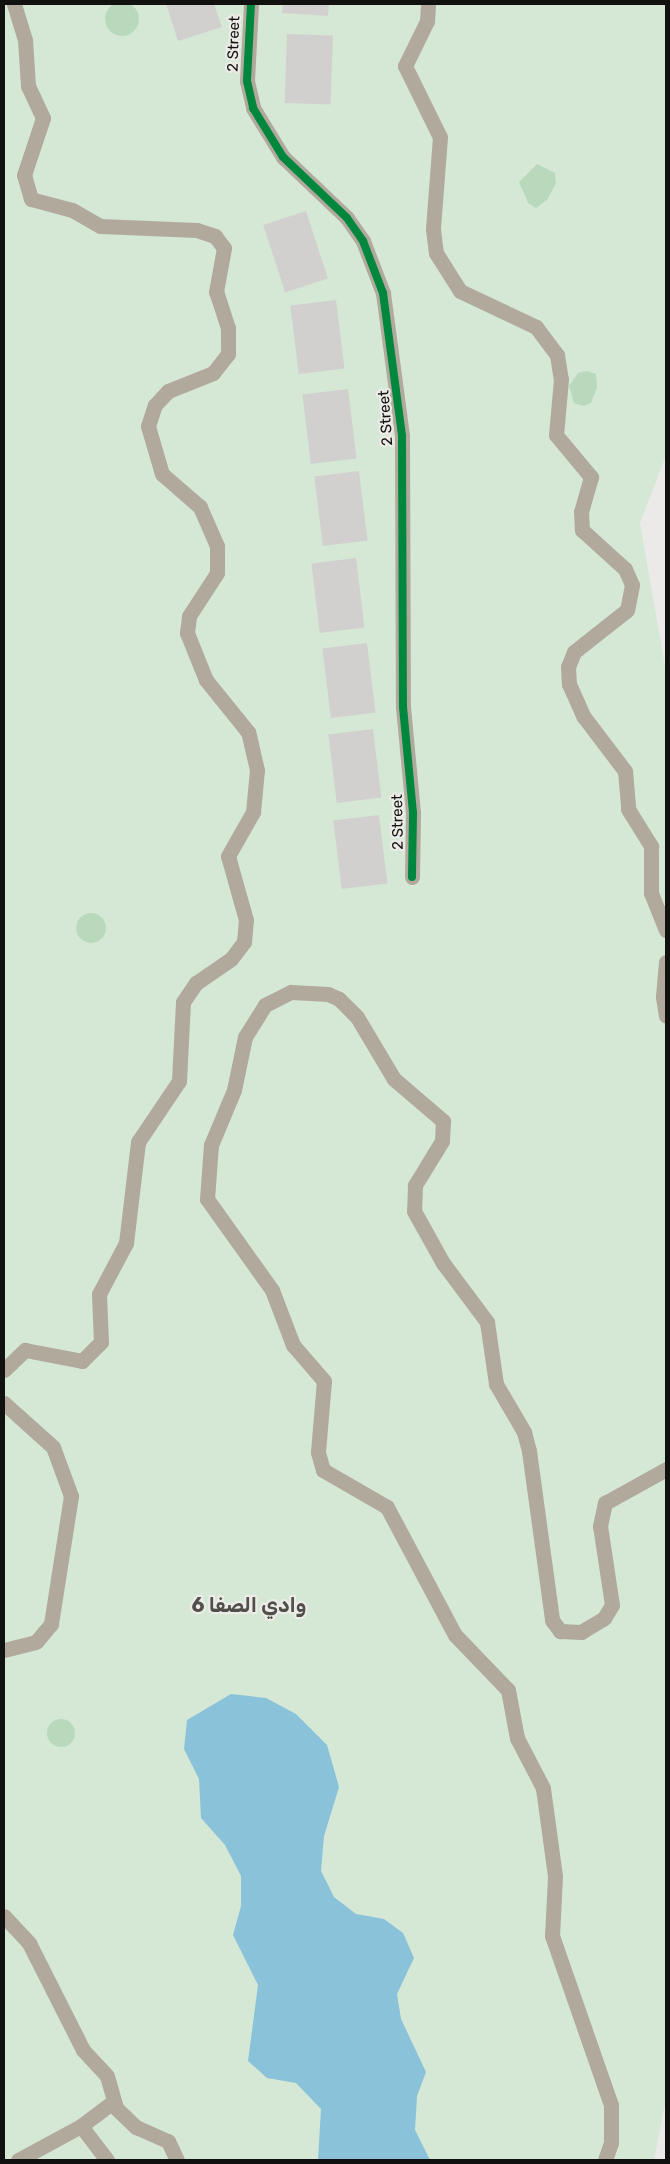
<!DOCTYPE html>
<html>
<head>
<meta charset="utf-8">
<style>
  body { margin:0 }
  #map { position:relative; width:670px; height:2164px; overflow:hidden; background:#eceae8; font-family:Rubik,"Noto Sans Arabic",sans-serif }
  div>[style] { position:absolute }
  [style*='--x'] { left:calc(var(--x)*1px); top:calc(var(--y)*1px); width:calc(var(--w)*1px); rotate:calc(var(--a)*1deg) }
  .green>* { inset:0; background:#d4e8d5 }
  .forest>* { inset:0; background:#b9d9bd }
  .round { border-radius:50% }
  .water>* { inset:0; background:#89c2d9 }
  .building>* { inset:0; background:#d2d0cf; transform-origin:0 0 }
  .minor>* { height:15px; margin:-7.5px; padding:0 7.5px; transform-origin:7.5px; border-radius:7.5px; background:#b2a99d }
  .cycleway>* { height:8px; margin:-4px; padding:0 4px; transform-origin:4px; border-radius:4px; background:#00873e }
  span { translate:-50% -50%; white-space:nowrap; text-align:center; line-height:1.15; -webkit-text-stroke:4.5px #edebe7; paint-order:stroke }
  .street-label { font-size:15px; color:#11110f }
  .district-label { font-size:20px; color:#514f4c; font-weight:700 }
  .frame { position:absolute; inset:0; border:5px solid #11110f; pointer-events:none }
</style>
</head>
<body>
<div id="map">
  <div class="green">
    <i style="clip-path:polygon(4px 4px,666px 4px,666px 455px,640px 523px,666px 672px,666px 2099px,654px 2160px,4px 2160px)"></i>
  </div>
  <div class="forest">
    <i class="round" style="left:105px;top:2px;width:34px;height:34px"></i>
    <i style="clip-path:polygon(537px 164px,555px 173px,556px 183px,547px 200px,536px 208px,528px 203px,519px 182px)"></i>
    <i style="clip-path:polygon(587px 371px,596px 374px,597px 387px,591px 403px,584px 406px,574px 403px,569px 386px,578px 373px)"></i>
    <i class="round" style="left:76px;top:913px;width:30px;height:30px"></i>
    <i class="round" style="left:47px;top:1719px;width:28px;height:28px"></i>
  </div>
  <div class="water">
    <i style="clip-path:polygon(231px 1694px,266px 1698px,296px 1714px,327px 1745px,339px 1787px,324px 1836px,321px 1871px,334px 1897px,356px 1914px,384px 1919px,403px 1933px,414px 1958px,397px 1994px,401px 2019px,426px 2072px,417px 2096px,415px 2130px,430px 2160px,318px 2160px,321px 2109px,296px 2083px,267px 2078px,248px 2061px,258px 1985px,233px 1935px,241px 1906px,241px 1876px,225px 1845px,201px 1818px,199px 1779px,184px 1749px,187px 1720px)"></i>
  </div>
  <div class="building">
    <i style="clip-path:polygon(166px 4px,214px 4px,222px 27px,178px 41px)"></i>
    <i style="clip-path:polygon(283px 4px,329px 4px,328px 16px,282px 13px)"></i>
    <i style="left:287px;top:34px;width:46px;height:69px;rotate:2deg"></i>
    <i style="left:306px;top:211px;width:71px;height:45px;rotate:72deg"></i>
    <i style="left:336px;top:300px;width:69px;height:46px;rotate:83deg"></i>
    <i style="left:348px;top:389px;width:70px;height:46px;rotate:83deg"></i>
    <i style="left:359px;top:471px;width:70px;height:45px;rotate:83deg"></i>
    <i style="left:356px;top:558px;width:70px;height:45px;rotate:83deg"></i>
    <i style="left:367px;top:643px;width:70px;height:45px;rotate:83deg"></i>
    <i style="left:373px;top:729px;width:69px;height:45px;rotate:83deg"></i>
    <i style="left:379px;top:815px;width:69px;height:46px;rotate:83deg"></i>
  </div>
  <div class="minor">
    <i style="--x:251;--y:4;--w:77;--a:93"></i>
    <i style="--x:247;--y:81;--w:28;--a:77"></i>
    <i style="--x:253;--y:108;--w:57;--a:58.5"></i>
    <i style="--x:283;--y:157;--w:88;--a:43.6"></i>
    <i style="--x:347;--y:218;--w:28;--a:55"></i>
    <i style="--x:363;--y:241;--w:56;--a:69"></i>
    <i style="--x:383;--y:293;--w:144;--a:82.4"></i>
    <i style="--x:402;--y:436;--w:271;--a:89.8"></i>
    <i style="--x:403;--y:707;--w:106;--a:84.6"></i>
    <i style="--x:413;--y:813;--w:64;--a:90.9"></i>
    <i style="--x:428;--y:4;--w:17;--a:93"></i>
    <i style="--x:427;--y:21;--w:50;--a:116.1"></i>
    <i style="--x:405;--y:66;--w:79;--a:63.8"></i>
    <i style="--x:440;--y:137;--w:92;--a:94.4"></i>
    <i style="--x:433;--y:229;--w:24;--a:83"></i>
    <i style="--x:436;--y:253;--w:45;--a:57.7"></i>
    <i style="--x:460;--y:291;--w:84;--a:25.3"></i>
    <i style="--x:536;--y:327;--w:35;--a:53"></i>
    <i style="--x:557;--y:355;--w:24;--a:81"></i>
    <i style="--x:561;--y:379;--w:56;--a:95.1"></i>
    <i style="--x:556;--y:435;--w:55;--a:50.2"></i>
    <i style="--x:591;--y:477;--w:36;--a:106"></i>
    <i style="--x:581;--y:512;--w:18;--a:87"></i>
    <i style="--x:582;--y:530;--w:58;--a:42.2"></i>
    <i style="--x:625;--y:569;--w:17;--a:66"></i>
    <i style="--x:632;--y:585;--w:25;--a:101"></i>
    <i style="--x:627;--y:610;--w:68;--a:141.6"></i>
    <i style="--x:574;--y:652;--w:16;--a:112"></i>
    <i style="--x:568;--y:667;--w:17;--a:87"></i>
    <i style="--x:569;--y:684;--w:36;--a:66"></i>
    <i style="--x:584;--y:717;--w:68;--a:52.8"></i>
    <i style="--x:625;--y:771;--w:38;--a:85"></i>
    <i style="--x:628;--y:809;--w:44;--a:58.1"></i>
    <i style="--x:651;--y:846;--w:47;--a:90"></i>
    <i style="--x:651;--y:893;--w:40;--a:68"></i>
    <i style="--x:666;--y:962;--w:35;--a:95"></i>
    <i style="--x:663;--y:997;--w:19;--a:81"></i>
    <i style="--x:4;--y:1370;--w:29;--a:-44"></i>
    <i style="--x:25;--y:1350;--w:58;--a:10.9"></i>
    <i style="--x:82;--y:1361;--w:27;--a:-45"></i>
    <i style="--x:101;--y:1342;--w:48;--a:-92.4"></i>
    <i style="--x:99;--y:1294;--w:58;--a:-62.1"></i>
    <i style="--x:126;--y:1243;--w:102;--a:-83.2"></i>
    <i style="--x:138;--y:1142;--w:73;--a:-56.1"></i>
    <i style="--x:179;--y:1081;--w:79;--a:-87.1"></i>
    <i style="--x:183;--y:1002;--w:23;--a:-56"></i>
    <i style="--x:196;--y:983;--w:42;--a:-34.4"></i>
    <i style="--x:231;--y:959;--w:21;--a:-53"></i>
    <i style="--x:244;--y:942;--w:22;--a:-85"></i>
    <i style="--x:246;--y:920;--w:66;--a:-105.7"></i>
    <i style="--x:228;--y:856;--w:51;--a:-60.4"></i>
    <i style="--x:253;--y:812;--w:42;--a:-84.6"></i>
    <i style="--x:257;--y:770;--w:39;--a:-103"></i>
    <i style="--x:248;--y:732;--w:67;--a:-128.9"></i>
    <i style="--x:206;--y:680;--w:51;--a:-112"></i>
    <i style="--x:187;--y:633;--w:17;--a:-83"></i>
    <i style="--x:189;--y:616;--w:51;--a:-56.9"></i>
    <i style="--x:217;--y:573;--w:27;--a:-90"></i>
    <i style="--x:217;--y:546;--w:43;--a:-113.6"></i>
    <i style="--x:200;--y:507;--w:50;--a:-139"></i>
    <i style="--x:162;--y:474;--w:50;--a:-106.3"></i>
    <i style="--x:148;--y:426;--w:22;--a:-72"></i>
    <i style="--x:155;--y:405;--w:19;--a:-47"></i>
    <i style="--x:168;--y:391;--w:48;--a:-21.8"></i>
    <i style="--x:213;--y:373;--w:24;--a:-52"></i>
    <i style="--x:228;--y:354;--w:26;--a:-90"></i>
    <i style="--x:228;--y:328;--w:38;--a:-108"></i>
    <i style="--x:216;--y:292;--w:45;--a:-79.7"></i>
    <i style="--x:224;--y:248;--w:15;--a:-127"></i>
    <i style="--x:215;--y:236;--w:19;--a:-162"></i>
    <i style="--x:197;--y:230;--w:97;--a:-177.6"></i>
    <i style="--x:100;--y:226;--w:32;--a:-150"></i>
    <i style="--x:72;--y:210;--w:42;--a:-165"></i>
    <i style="--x:31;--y:199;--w:25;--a:-106"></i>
    <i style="--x:24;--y:175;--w:60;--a:-71.6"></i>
    <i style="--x:43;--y:118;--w:35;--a:-115"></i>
    <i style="--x:28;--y:86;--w:46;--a:-93.7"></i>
    <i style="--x:25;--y:40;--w:38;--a:-107"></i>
    <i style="--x:4;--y:1403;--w:66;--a:41.9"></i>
    <i style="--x:53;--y:1447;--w:52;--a:69.8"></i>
    <i style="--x:71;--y:1496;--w:130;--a:98.9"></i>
    <i style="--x:51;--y:1624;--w:23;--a:130"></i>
    <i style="--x:36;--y:1642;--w:33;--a:166"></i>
    <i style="--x:4;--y:1916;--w:37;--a:47"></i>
    <i style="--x:29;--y:1943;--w:120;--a:63.2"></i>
    <i style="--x:83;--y:2050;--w:35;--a:47"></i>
    <i style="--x:107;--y:2076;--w:33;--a:74"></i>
    <i style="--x:116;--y:2108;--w:28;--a:44"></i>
    <i style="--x:136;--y:2127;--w:35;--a:24"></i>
    <i style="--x:168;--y:2141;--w:21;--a:65"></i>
    <i style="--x:81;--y:2126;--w:43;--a:52.6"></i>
    <i style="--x:18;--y:2160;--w:72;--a:-28.4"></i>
    <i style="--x:81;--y:2126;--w:41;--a:-37.1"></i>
    <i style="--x:605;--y:2160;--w:18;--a:-71"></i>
    <i style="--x:611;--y:2143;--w:38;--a:-90"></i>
    <i style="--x:611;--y:2105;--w:179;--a:-109.2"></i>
    <i style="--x:552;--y:1936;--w:60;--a:-87.1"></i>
    <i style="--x:555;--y:1876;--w:89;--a:-97.8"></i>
    <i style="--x:543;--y:1788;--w:56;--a:-117.5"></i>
    <i style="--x:517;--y:1738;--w:49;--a:-100.6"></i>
    <i style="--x:508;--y:1690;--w:76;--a:-133.9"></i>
    <i style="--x:455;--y:1635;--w:145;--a:-118"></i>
    <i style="--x:387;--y:1507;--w:74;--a:-150"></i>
    <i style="--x:323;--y:1470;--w:19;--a:-106"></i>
    <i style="--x:318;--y:1452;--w:71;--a:-85.2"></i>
    <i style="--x:324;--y:1381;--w:48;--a:-130.7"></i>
    <i style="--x:293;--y:1345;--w:59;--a:-110.9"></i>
    <i style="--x:272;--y:1290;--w:112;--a:-125.5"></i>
    <i style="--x:207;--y:1199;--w:54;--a:-85.8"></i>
    <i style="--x:211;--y:1145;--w:60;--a:-67.3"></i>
    <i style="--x:234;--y:1090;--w:54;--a:-78.3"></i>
    <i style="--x:245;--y:1037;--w:38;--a:-58"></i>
    <i style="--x:265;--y:1005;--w:29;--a:-27"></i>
    <i style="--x:291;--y:992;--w:37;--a:3"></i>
    <i style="--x:328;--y:994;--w:12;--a:24"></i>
    <i style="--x:339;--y:999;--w:25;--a:45"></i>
    <i style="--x:357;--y:1017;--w:72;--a:59.2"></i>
    <i style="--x:394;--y:1079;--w:65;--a:40.6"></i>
    <i style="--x:443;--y:1121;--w:20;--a:93"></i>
    <i style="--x:442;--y:1141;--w:52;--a:121.5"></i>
    <i style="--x:415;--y:1185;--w:26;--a:92"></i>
    <i style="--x:414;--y:1211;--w:60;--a:60.9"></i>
    <i style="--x:443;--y:1263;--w:74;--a:53.3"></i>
    <i style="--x:487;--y:1322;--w:63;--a:81.7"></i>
    <i style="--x:496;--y:1384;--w:56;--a:59.7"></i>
    <i style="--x:524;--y:1432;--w:20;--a:75"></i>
    <i style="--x:529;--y:1451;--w:171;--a:82.2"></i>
    <i style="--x:552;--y:1620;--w:14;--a:54"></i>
    <i style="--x:560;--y:1631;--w:21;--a:3"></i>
    <i style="--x:581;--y:1632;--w:27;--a:-31"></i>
    <i style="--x:604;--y:1618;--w:15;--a:-58"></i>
    <i style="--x:612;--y:1605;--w:80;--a:-98.6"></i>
    <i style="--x:600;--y:1526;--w:24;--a:-78"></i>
    <i style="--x:605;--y:1503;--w:70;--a:-29.1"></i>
  </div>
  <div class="cycleway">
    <i style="--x:251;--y:4;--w:77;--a:93"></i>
    <i style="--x:247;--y:81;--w:28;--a:77"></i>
    <i style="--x:253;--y:108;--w:57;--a:58.5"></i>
    <i style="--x:283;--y:157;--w:88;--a:43.6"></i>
    <i style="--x:347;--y:218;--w:28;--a:55"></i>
    <i style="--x:363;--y:241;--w:56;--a:69"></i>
    <i style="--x:383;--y:293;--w:144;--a:82.4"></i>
    <i style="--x:402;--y:436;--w:271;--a:89.8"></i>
    <i style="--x:403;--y:707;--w:106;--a:84.6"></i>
    <i style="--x:413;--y:813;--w:64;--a:90.9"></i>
  </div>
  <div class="street-label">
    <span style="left:234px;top:44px;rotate:-88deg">2 Street</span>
    <span style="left:386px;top:418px;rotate:-94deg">2 Street</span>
    <span style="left:398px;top:822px;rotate:-91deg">2 Street</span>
  </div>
  <div class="district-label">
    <span style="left:249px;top:1605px">وادي الصفا 6</span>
  </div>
  <div class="frame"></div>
</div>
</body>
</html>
